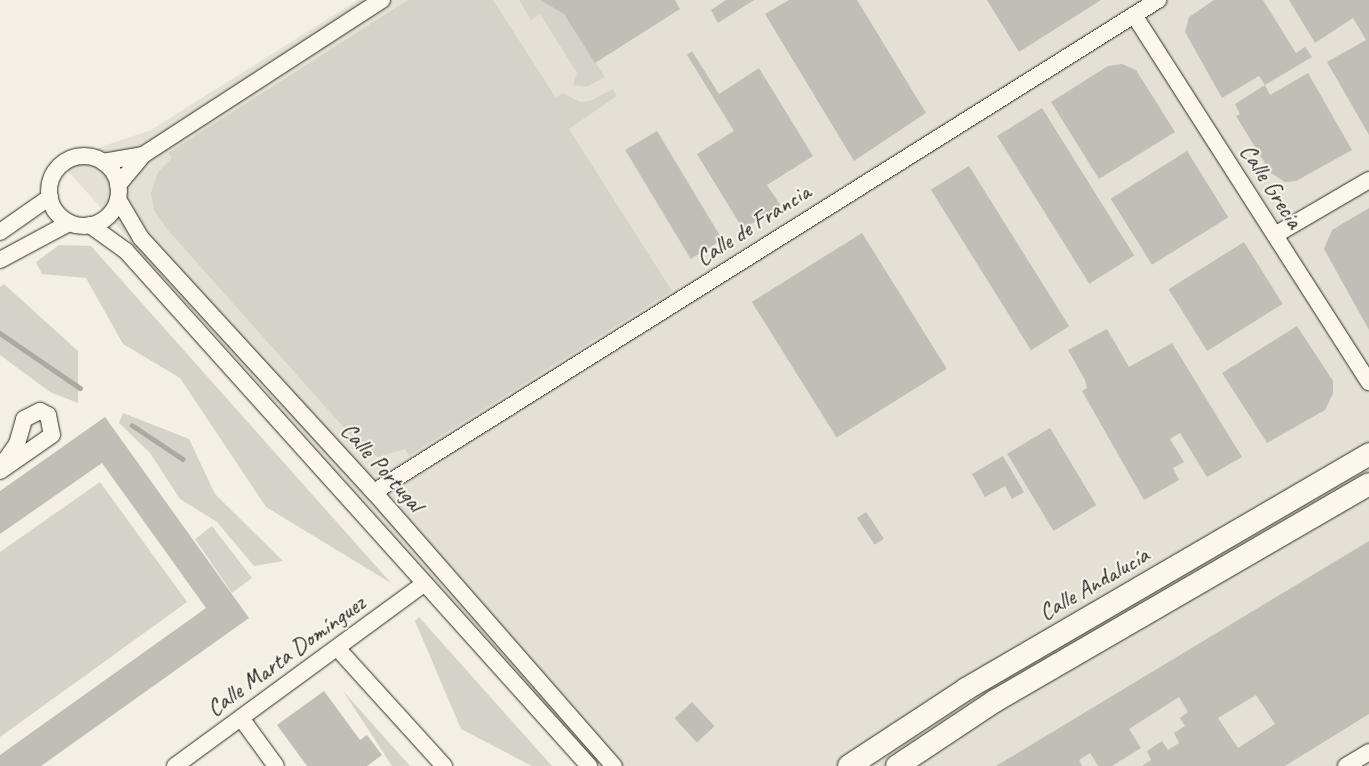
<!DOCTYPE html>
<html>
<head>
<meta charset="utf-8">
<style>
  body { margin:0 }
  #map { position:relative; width:1369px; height:766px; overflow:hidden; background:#f3efe4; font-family:Caveat,sans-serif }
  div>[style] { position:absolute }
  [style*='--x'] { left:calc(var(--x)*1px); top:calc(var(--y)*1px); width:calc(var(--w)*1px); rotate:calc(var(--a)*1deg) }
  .built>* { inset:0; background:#e4e0d6 }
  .green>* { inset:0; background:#d5d2c9 }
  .stream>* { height:4.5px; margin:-2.25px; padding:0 2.25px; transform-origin:2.25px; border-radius:2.25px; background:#aca9a2 }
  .building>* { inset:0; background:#c0beb6; transform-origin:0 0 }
  .roads { filter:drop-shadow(0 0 1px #2b2b2b) drop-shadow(0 0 1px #2b2b2b) }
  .minor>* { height:16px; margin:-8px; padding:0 8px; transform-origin:8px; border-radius:8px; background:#fbf7ec }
  .minor>.ring { margin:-8px; padding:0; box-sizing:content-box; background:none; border:16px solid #fbf7ec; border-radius:50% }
  .secondary>* { height:22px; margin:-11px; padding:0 11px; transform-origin:11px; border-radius:11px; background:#fbf7ec }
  span { translate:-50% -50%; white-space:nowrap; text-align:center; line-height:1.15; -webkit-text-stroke:4px #fbf7ec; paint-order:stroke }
  .street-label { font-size:24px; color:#2b2b2b }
</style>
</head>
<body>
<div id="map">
  <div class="built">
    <i style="clip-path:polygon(358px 0,1369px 0,1369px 766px,600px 766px,59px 161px,151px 130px)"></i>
  </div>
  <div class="green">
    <i style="clip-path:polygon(408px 0,493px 0,556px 98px,563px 93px,580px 102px,590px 101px,613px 89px,617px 96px,569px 129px,672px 291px,409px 456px,405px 449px,378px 457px,363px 449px,167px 229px,154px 210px,151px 193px,158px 172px,172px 158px,168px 153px)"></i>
    <i style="clip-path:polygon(519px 0,540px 0,564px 14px,605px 77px,586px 87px,573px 85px,577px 73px,540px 14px,531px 20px)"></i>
    <i style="clip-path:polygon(59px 245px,91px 246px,391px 583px,266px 507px,180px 378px,123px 344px,86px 278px,42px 274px,36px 262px)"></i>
    <i style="clip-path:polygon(4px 284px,78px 351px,78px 403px,50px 392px,0 355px,0 287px)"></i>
    <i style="clip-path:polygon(123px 413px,189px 439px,215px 494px,283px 561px,254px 566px,217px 522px,180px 499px,150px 453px,119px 423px)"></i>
    <i style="clip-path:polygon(100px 482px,187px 602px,0 737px,0 552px)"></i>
    <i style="clip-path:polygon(212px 526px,252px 578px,232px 593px,195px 539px)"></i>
    <i style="clip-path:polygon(419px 617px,552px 766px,532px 766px,461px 729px,415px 621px)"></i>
    <i style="clip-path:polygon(343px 691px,410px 766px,392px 766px)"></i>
  </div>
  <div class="stream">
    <i style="--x:0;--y:333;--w:97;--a:34.5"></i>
    <i style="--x:132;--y:425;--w:61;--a:33.7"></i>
  </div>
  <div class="building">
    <i style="clip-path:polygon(540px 0,675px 0,680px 9px,595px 63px,564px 14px)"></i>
    <i style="clip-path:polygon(726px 0,754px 0,718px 23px,711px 10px)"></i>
    <i style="clip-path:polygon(789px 0,857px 0,926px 113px,854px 161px,765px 14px)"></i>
    <i style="clip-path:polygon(987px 0,1101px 0,1019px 52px)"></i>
    <i style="clip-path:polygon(1214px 0,1263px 0,1296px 53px,1305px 47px,1312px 57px,1265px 85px,1259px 76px,1222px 98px,1185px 32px,1189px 17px)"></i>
    <i style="clip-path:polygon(1289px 0,1369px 0,1369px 135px,1327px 62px,1366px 40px,1359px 28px,1353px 18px,1315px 43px)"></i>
    <i style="clip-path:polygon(692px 51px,719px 94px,759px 68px,813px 156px,767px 185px,781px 206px,743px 229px,697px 154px,734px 131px,687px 55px)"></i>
    <i style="clip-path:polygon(1122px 64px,1136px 70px,1175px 132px,1099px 179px,1051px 102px,1108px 66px)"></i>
    <i style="clip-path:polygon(1308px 73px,1352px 150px,1296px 181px,1285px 182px,1271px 173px,1236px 116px,1240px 114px,1235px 104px,1265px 85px,1270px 95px)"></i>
    <i style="left:1042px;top:108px;width:174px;height:53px;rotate:58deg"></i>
    <i style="left:657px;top:131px;width:127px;height:37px;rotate:59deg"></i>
    <i style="left:1187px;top:151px;width:78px;height:90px;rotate:58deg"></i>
    <i style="left:969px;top:166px;width:189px;height:45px;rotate:58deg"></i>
    <i style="clip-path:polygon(1369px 208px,1369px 330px,1324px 249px,1332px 230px)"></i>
    <i style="left:862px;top:233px;width:160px;height:130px;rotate:58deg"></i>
    <i style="left:1244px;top:242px;width:73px;height:89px;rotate:58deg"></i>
    <i style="clip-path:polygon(1297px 326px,1333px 381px,1333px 394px,1325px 410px,1267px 443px,1222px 373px)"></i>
    <i style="clip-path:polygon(1107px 329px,1129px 367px,1172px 343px,1242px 457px,1207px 477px,1180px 433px,1170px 439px,1184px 462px,1173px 468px,1179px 480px,1144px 500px,1082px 391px,1087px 388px,1085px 380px,1068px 350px)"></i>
    <i style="clip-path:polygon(105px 417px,249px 618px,41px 766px,0 766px,0 755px,206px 608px,102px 463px,0 534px,0 491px)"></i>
    <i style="left:1050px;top:428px;width:90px;height:50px;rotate:59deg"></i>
    <i style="clip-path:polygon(1003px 456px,1024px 492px,1012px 499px,1005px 486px,985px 497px,972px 474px)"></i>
    <i style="left:866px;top:512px;width:32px;height:11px;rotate:56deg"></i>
    <i style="clip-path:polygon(evenodd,1369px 541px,1369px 714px,1285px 766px,1142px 766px,1151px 760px,1147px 751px,1162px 741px,1168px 750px,1179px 743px,1174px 733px,1185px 726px,1180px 718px,1188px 712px,1179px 697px,1129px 729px,1141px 748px,1112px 766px,1098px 766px,1090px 753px,1079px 760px,1082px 766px,996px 766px,1369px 541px,1256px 695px,1275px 724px,1238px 748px,1218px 718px,1256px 695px)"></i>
    <i style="clip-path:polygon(324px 691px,360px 740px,367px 735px,382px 755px,367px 766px,307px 766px,277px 725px)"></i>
    <i style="left:692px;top:702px;width:33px;height:24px;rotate:47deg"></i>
  </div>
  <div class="roads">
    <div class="minor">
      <i style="--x:1134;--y:15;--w:436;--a:57.4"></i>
      <i class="ring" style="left:49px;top:156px;width:54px;height:54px"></i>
      <i style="--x:103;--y:162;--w:41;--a:-9.9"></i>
      <i style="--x:118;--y:185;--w:39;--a:-50"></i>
      <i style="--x:143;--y:155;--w:285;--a:-33"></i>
      <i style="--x:118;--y:199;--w:45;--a:59.5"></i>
      <i style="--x:141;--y:238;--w:345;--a:47.5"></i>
      <i style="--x:374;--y:492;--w:364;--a:48.8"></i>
      <i style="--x:90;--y:225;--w:44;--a:35.8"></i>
      <i style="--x:126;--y:251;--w:693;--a:48.04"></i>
      <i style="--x:0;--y:232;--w:61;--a:-35"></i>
      <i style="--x:1275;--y:235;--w:109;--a:-30.3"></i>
      <i style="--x:0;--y:260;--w:78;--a:-28.2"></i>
      <i style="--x:0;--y:468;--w:29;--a:-55"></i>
      <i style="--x:17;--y:444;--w:26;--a:-74"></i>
      <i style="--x:24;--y:419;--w:18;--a:-27"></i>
      <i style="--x:40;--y:411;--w:9;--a:27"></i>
      <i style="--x:48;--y:415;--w:20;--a:79"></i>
      <i style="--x:52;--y:435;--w:63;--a:145.3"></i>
      <i style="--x:374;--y:492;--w:926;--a:-32.11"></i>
      <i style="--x:338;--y:649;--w:158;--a:47.8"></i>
      <i style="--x:241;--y:718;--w:59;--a:53.9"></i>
      <i style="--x:175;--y:766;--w:308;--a:-36.2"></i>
      <i style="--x:1346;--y:766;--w:27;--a:-31"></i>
    </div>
    <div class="secondary">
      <i style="--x:849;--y:766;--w:140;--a:-33.3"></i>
      <i style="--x:966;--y:689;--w:467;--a:-30.2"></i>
      <i style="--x:897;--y:766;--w:118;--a:-33.6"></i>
      <i style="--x:995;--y:701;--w:432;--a:-30.1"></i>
    </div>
  </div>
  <div class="street-label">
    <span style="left:1271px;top:186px;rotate:57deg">Calle Grecia</span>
    <span style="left:753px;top:225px;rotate:-33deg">Calle de Francia</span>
    <span style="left:382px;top:467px;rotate:48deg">Calle Portugal</span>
    <span style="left:1094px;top:584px;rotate:-30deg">Calle Andalucía</span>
    <span style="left:286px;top:656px;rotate:-36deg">Calle Marta Domínguez</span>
  </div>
</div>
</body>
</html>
